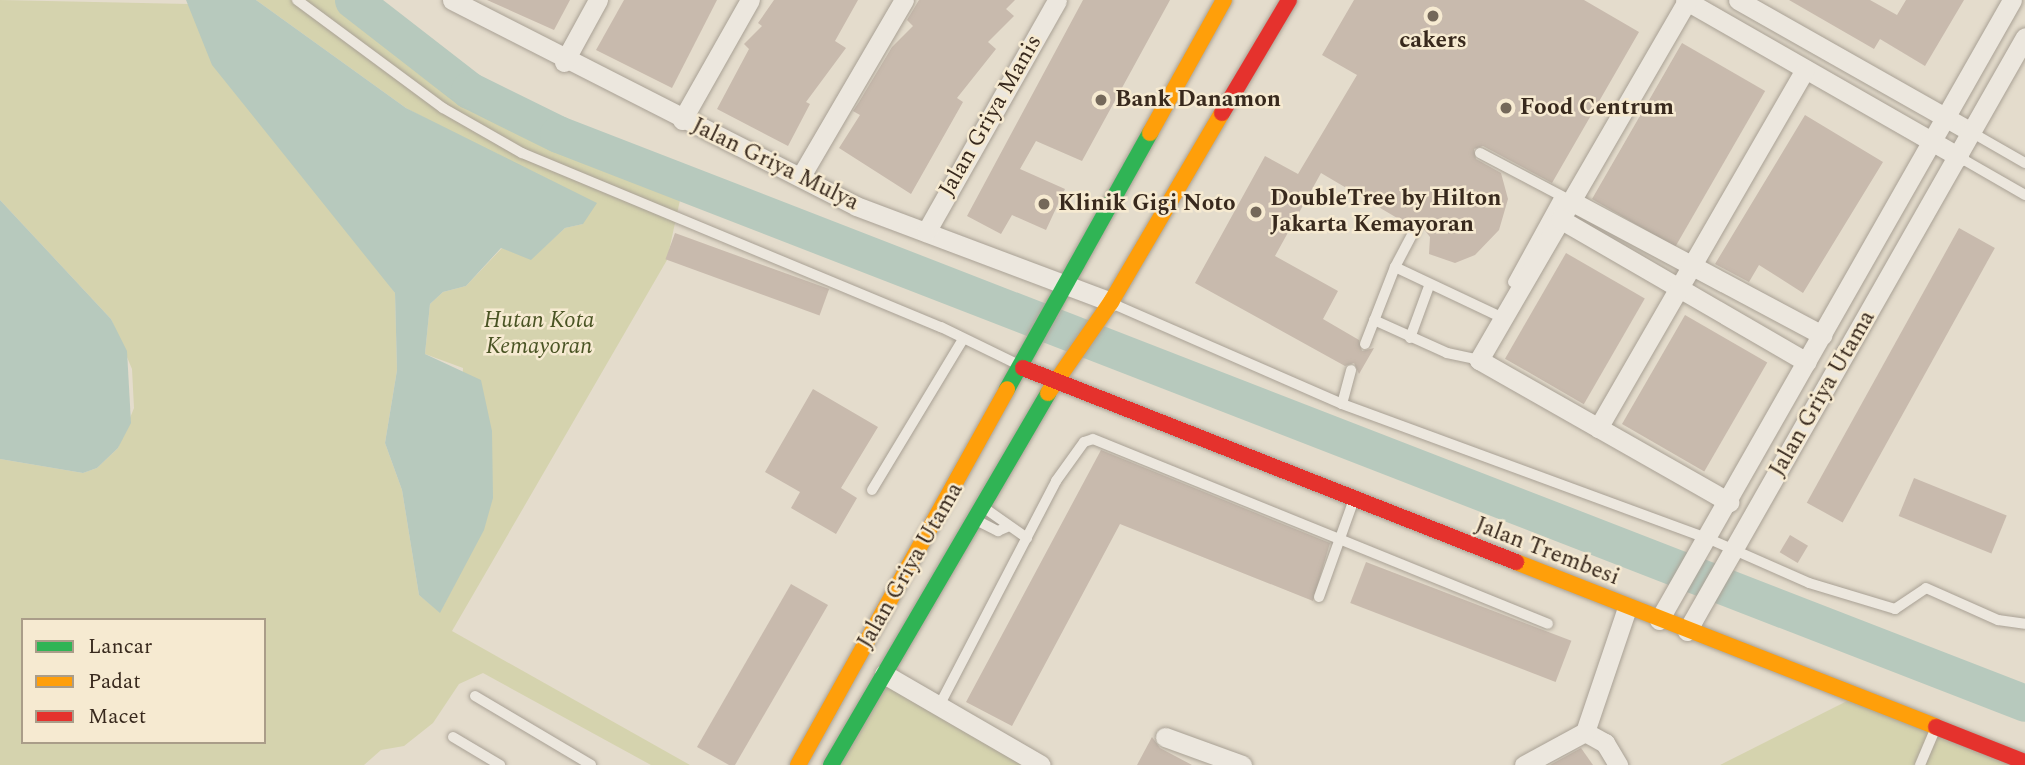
<!DOCTYPE html>
<html>
<head>
<meta charset="utf-8">
<style>
  body { margin:0 }
  #map { position:relative; width:2025px; height:765px; overflow:hidden; background:#e4dccc; font-family:Spectral,serif }
  div>[style] { position:absolute }
  [style*='--x'] { left:calc(var(--x)*1px); top:calc(var(--y)*1px); width:calc(var(--w)*1px); rotate:calc(var(--a)*1deg) }
  .green>* { inset:0; background:#d5d3ae }
  .water>* { inset:0; background:#b7c9bd }
  .river>* { height:37px; margin:-18.5px; padding:0 18.5px; transform-origin:18.5px; border-radius:18.5px; background:#b7c9bd }
  .building>* { inset:0; background:#c8baad; transform-origin:0 0 }
  .roads { filter:drop-shadow(0 0 2px #a9a195) drop-shadow(0 0 2px #a9a195) }
  .lane>* { height:10px; margin:-5px; padding:0 5px; transform-origin:5px; border-radius:5px; background:#ece7de }
  .street>* { height:19px; margin:-9.5px; padding:0 9.5px; transform-origin:9.5px; border-radius:9.5px; background:#ece7de }
  .fast>* { height:16px; margin:-8px; padding:0 8px; transform-origin:8px; border-radius:8px; background:#30b455 }
  .slow>* { height:16px; margin:-8px; padding:0 8px; transform-origin:8px; border-radius:8px; background:#ff9f0a }
  .jam>* { height:16px; margin:-8px; padding:0 8px; transform-origin:8px; border-radius:8px; background:#e5322d }
  .dots>* { width:19px; height:19px; translate:-50% -50%; box-sizing:border-box; border:4px solid #f6ead1; border-radius:50% }
  span { translate:-50% -50%; white-space:nowrap; text-align:center; line-height:1.15; -webkit-text-stroke:5px #f6ead1; paint-order:stroke }
  .poi-label { font-size:23px; color:#38291d; font-weight:700 }
  .left { translate:0 -50%; text-align:left }
  .street-label { font-size:23px; color:#38291d }
  .park-label { font-size:23px; color:#4a5424; font-style:italic }
  .legend { position:absolute; left:21px; top:618px; width:245px; height:126px; box-sizing:border-box; background:#f6ead1; border:2px solid #aa9d89; margin:0; padding:9px 12px; list-style:none; font-size:21px; color:#38291d }
  .legend li { display:flex; align-items:center; gap:14px; height:35px }
  .legend b { width:35px; border:2px solid #aa9d89 }
</style>
</head>
<body>
<div id="map">
  <div class="green">
    <i style="clip-path:polygon(evenodd,0 0,189px 4px,395px 293px,397px 370px,385px 443px,402px 490px,419px 595px,440px 612px,454px 586px,463px 368px,425px 354px,430px 304px,443px 292px,466px 286px,502px 248px,531px 259px,565px 228px,583px 224px,469px 142px,406px 108px,256px 0,335px 0,452px 91px,524px 127px,682px 191px,667px 260px,452px 631px,690px 765px,651px 765px,483px 673px,459px 684px,433px 723px,404px 746px,381px 750px,364px 765px,0 765px,0 459px,83px 473px,97px 468px,118px 448px,134px 408px,132px 369px,111px 319px,0 200px,0 0,23px 620px,264px 620px,264px 742px,23px 742px,23px 620px)"></i>
    <i style="clip-path:polygon(884px 674px,1042px 765px,832px 765px)"></i>
    <i style="clip-path:polygon(1857px 696px,2025px 765px,1720px 765px)"></i>
  </div>
  <div class="water">
    <i style="clip-path:polygon(186px 0,256px 0,406px 108px,597px 203px,583px 224px,565px 228px,531px 260px,501px 248px,466px 286px,443px 292px,430px 304px,425px 354px,481px 380px,492px 431px,493px 498px,484px 530px,440px 613px,419px 595px,402px 490px,385px 443px,397px 370px,395px 293px,212px 65px)"></i>
    <i style="clip-path:polygon(0 200px,111px 319px,127px 351px,131px 423px,118px 448px,97px 468px,83px 473px,0 459px)"></i>
  </div>
  <div class="river">
    <i style="--x:353;--y:0;--w:147;--a:37.8"></i>
    <i style="--x:469;--y:90;--w:99;--a:26.3"></i>
    <i style="--x:558;--y:134;--w:1573;--a:21.2"></i>
  </div>
  <div class="building">
    <i style="clip-path:polygon(487px 0,570px 0,554px 30px)"></i>
    <i style="clip-path:polygon(624px 0,717px 0,672px 88px,596px 50px)"></i>
    <i style="clip-path:polygon(774px 0,858px 0,835px 41px,846px 48px,806px 102px,810px 104px,788px 146px,717px 109px,749px 49px,744px 44px,762px 26px,758px 23px)"></i>
    <i style="clip-path:polygon(919px 0,1015px 0,1006px 9px,1014px 16px,988px 42px,996px 49px,957px 98px,963px 102px,911px 194px,839px 148px,860px 115px,853px 111px,859px 102px,892px 47px,913px 26px,907px 20px)"></i>
    <i style="clip-path:polygon(1083px 0,1170px 0,1082px 161px,1036px 141px,1020px 169px,1065px 189px,1046px 230px,1012px 215px,1001px 234px,967px 216px)"></i>
    <i style="clip-path:polygon(1354px 0,1584px 0,1639px 32px,1552px 183px,1483px 146px,1474px 149px,1476px 159px,1501px 173px,1508px 199px,1499px 230px,1475px 255px,1455px 263px,1429px 254px,1430px 237px,1419px 223px,1409px 225px,1321px 173px,1275px 256px,1338px 291px,1323px 319px,1359px 340px,1362px 351px,1374px 348px,1359px 374px,1354px 363px,1345px 366px,1195px 283px,1265px 156px,1298px 174px,1357px 75px,1322px 55px)"></i>
    <i style="clip-path:polygon(1789px 0,1870px 0,1897px 15px,1906px 0,1964px 0,1925px 66px,1880px 39px,1874px 49px)"></i>
    <i style="left:1682px;top:43px;width:96px;height:180px;rotate:30deg"></i>
    <i style="clip-path:polygon(1805px 115px,1883px 162px,1803px 293px,1759px 265px,1749px 282px,1715px 264px)"></i>
    <i style="left:1959px;top:228px;width:41px;height:314px;rotate:29deg"></i>
    <i style="left:675px;top:233px;width:164px;height:28px;rotate:20deg"></i>
    <i style="left:1566px;top:253px;width:91px;height:122px;rotate:30deg"></i>
    <i style="left:1685px;top:315px;width:95px;height:126px;rotate:30deg"></i>
    <i style="clip-path:polygon(813px 389px,878px 427px,841px 488px,857px 498px,836px 534px,791px 508px,800px 492px,765px 472px)"></i>
    <i style="clip-path:polygon(1101px 450px,1330px 543px,1313px 601px,1120px 524px,1012px 726px,966px 702px)"></i>
    <i style="left:1914px;top:478px;width:100px;height:41px;rotate:22deg"></i>
    <i style="left:1790px;top:535px;width:21px;height:20px;rotate:31deg"></i>
    <i style="left:1366px;top:562px;width:220px;height:44px;rotate:21deg"></i>
    <i style="clip-path:polygon(791px 584px,828px 605px,735px 765px,729px 765px,697px 747px)"></i>
    <i style="clip-path:polygon(1152px 737px,1160px 748px,1192px 765px,1137px 765px)"></i>
    <i style="clip-path:polygon(1581px 748px,1593px 765px,1550px 765px)"></i>
  </div>
  <div class="roads">
    <div class="lane">
      <i style="--x:297;--y:0;--w:182;--a:36.5"></i>
      <i style="--x:443;--y:108;--w:91;--a:29.7"></i>
      <i style="--x:522;--y:153;--w:454;--a:22.6"></i>
      <i style="--x:941;--y:327;--w:85;--a:26"></i>
      <i style="--x:1971;--y:132;--w:62;--a:29.9"></i>
      <i style="--x:1480;--y:153;--w:103;--a:27.8"></i>
      <i style="--x:1959;--y:157;--w:76;--a:29.9"></i>
      <i style="--x:1395;--y:267;--w:43;--a:-62.2"></i>
      <i style="--x:1513;--y:282;--w:98;--a:-61.3"></i>
      <i style="--x:1111;--y:303;--w:252;--a:23.6"></i>
      <i style="--x:1342;--y:404;--w:389;--a:20.2"></i>
      <i style="--x:1707;--y:538;--w:111;--a:23.8"></i>
      <i style="--x:1809;--y:583;--w:90;--a:16.8"></i>
      <i style="--x:1895;--y:609;--w:37;--a:-34"></i>
      <i style="--x:1926;--y:588;--w:79;--a:24"></i>
      <i style="--x:1998;--y:620;--w:27;--a:8"></i>
      <i style="--x:1374;--y:320;--w:80;--a:24.3"></i>
      <i style="--x:1447;--y:353;--w:33;--a:12"></i>
      <i style="--x:1410;--y:338;--w:55;--a:-69.9"></i>
      <i style="--x:1365;--y:344;--w:83;--a:-68.7"></i>
      <i style="--x:1395;--y:267;--w:119;--a:25.3"></i>
      <i style="--x:1342;--y:404;--w:35;--a:-75"></i>
      <i style="--x:872;--y:490;--w:176;--a:-58.9"></i>
      <i style="--x:983;--y:507;--w:54;--a:35.2"></i>
      <i style="--x:976;--y:520;--w:25;--a:27"></i>
      <i style="--x:998;--y:531;--w:10;--a:-24"></i>
      <i style="--x:1319;--y:597;--w:101;--a:-70.3"></i>
      <i style="--x:475;--y:696;--w:135;--a:30.7"></i>
      <i style="--x:939;--y:706;--w:254;--a:-62.5"></i>
      <i style="--x:1056;--y:481;--w:48;--a:-54.3"></i>
      <i style="--x:1084;--y:442;--w:9;--a:-18"></i>
      <i style="--x:1093;--y:439;--w:491;--a:22.1"></i>
      <i style="--x:453;--y:737;--w:55;--a:30.8"></i>
      <i style="--x:1920;--y:765;--w:38;--a:-67"></i>
    </div>
    <div class="street">
      <i style="--x:452;--y:0;--w:453;--a:27"></i>
      <i style="--x:856;--y:206;--w:272;--a:20.6"></i>
      <i style="--x:1685;--y:0;--w:316;--a:29.8"></i>
      <i style="--x:1738;--y:0;--w:268;--a:29.5"></i>
      <i style="--x:1687;--y:1;--w:415;--a:120.1"></i>
      <i style="--x:1479;--y:360;--w:288;--a:29.6"></i>
      <i style="--x:564;--y:62;--w:71;--a:-61.3"></i>
      <i style="--x:682;--y:120;--w:138;--a:-60.5"></i>
      <i style="--x:801;--y:176;--w:204;--a:-59.7"></i>
      <i style="--x:1571;--y:201;--w:285;--a:28.1"></i>
      <i style="--x:1560;--y:219;--w:285;--a:30.1"></i>
      <i style="--x:926;--y:232;--w:266;--a:-60.5"></i>
      <i style="--x:1598;--y:428;--w:414;--a:-60"></i>
      <i style="--x:1659;--y:620;--w:713;--a:-60.34"></i>
      <i style="--x:1687;--y:631;--w:683;--a:-60.36"></i>
      <i style="--x:884;--y:674;--w:181;--a:30.1"></i>
      <i style="--x:1585;--y:732;--w:23;--a:29"></i>
      <i style="--x:1605;--y:743;--w:26;--a:59"></i>
      <i style="--x:1165;--y:737;--w:82;--a:20"></i>
      <i style="--x:1524;--y:765;--w:69;--a:-28.4"></i>
      <i style="--x:1585;--y:732;--w:131;--a:-71.3"></i>
    </div>
    <div class="fast">
      <i style="--x:1007;--y:389;--w:293;--a:-60.8"></i>
      <i style="--x:831;--y:765;--w:431;--a:-59.7"></i>
    </div>
    <div class="slow">
      <i style="--x:1150;--y:133;--w:152;--a:-60.9"></i>
      <i style="--x:1048;--y:393;--w:111;--a:-55.3"></i>
      <i style="--x:1111;--y:302;--w:219;--a:-59.6"></i>
      <i style="--x:1516;--y:562;--w:451;--a:21.4"></i>
      <i style="--x:798;--y:765;--w:430;--a:-60.9"></i>
    </div>
    <div class="jam">
      <i style="--x:1222;--y:113;--w:131;--a:-59.3"></i>
      <i style="--x:1023;--y:368;--w:530;--a:21.48"></i>
      <i style="--x:1936;--y:727;--w:96;--a:21.5"></i>
    </div>
  </div>
  <div class="dots">
    <i style="left:1433px;top:16px;background:#74685a"></i>
    <i style="left:1101px;top:100px;background:#74685a"></i>
    <i style="left:1506px;top:108px;background:#74685a"></i>
    <i style="left:1044px;top:204px;background:#74685a"></i>
    <i style="left:1256px;top:212px;background:#74685a"></i>
  </div>
  <div class="poi-label">
    <span style="left:1433px;top:41px">cakers</span>
    <span class="left" style="left:1115px;top:100px">Bank Danamon</span>
    <span class="left" style="left:1520px;top:108px">Food Centrum</span>
    <span class="left" style="left:1270px;top:212px">DoubleTree by Hilton<br>Jakarta Kemayoran</span>
    <span class="left" style="left:1058px;top:204px">Klinik Gigi Noto</span>
  </div>
  <div class="street-label">
    <span style="left:991px;top:116px;rotate:-60deg">Jalan Griya Manis</span>
    <span style="left:775px;top:165px;rotate:26deg">Jalan Griya Mulya</span>
    <span style="left:1823px;top:394px;rotate:-60deg">Jalan Griya Utama</span>
    <span style="left:1547px;top:552px;rotate:21deg">Jalan Trembesi</span>
    <span style="left:911px;top:566px;rotate:-60deg">Jalan Griya Utama</span>
  </div>
  <div class="park-label">
    <span style="left:539px;top:334px">Hutan Kota<br>Kemayoran</span>
  </div>
  <ul class="legend">
  <li><b style="height:9px;background:#30b455"></b>Lancar</li>
  <li><b style="height:9px;background:#ff9f0a"></b>Padat</li>
  <li><b style="height:9px;background:#e5322d"></b>Macet</li>
  </ul>
</div>
</body>
</html>
